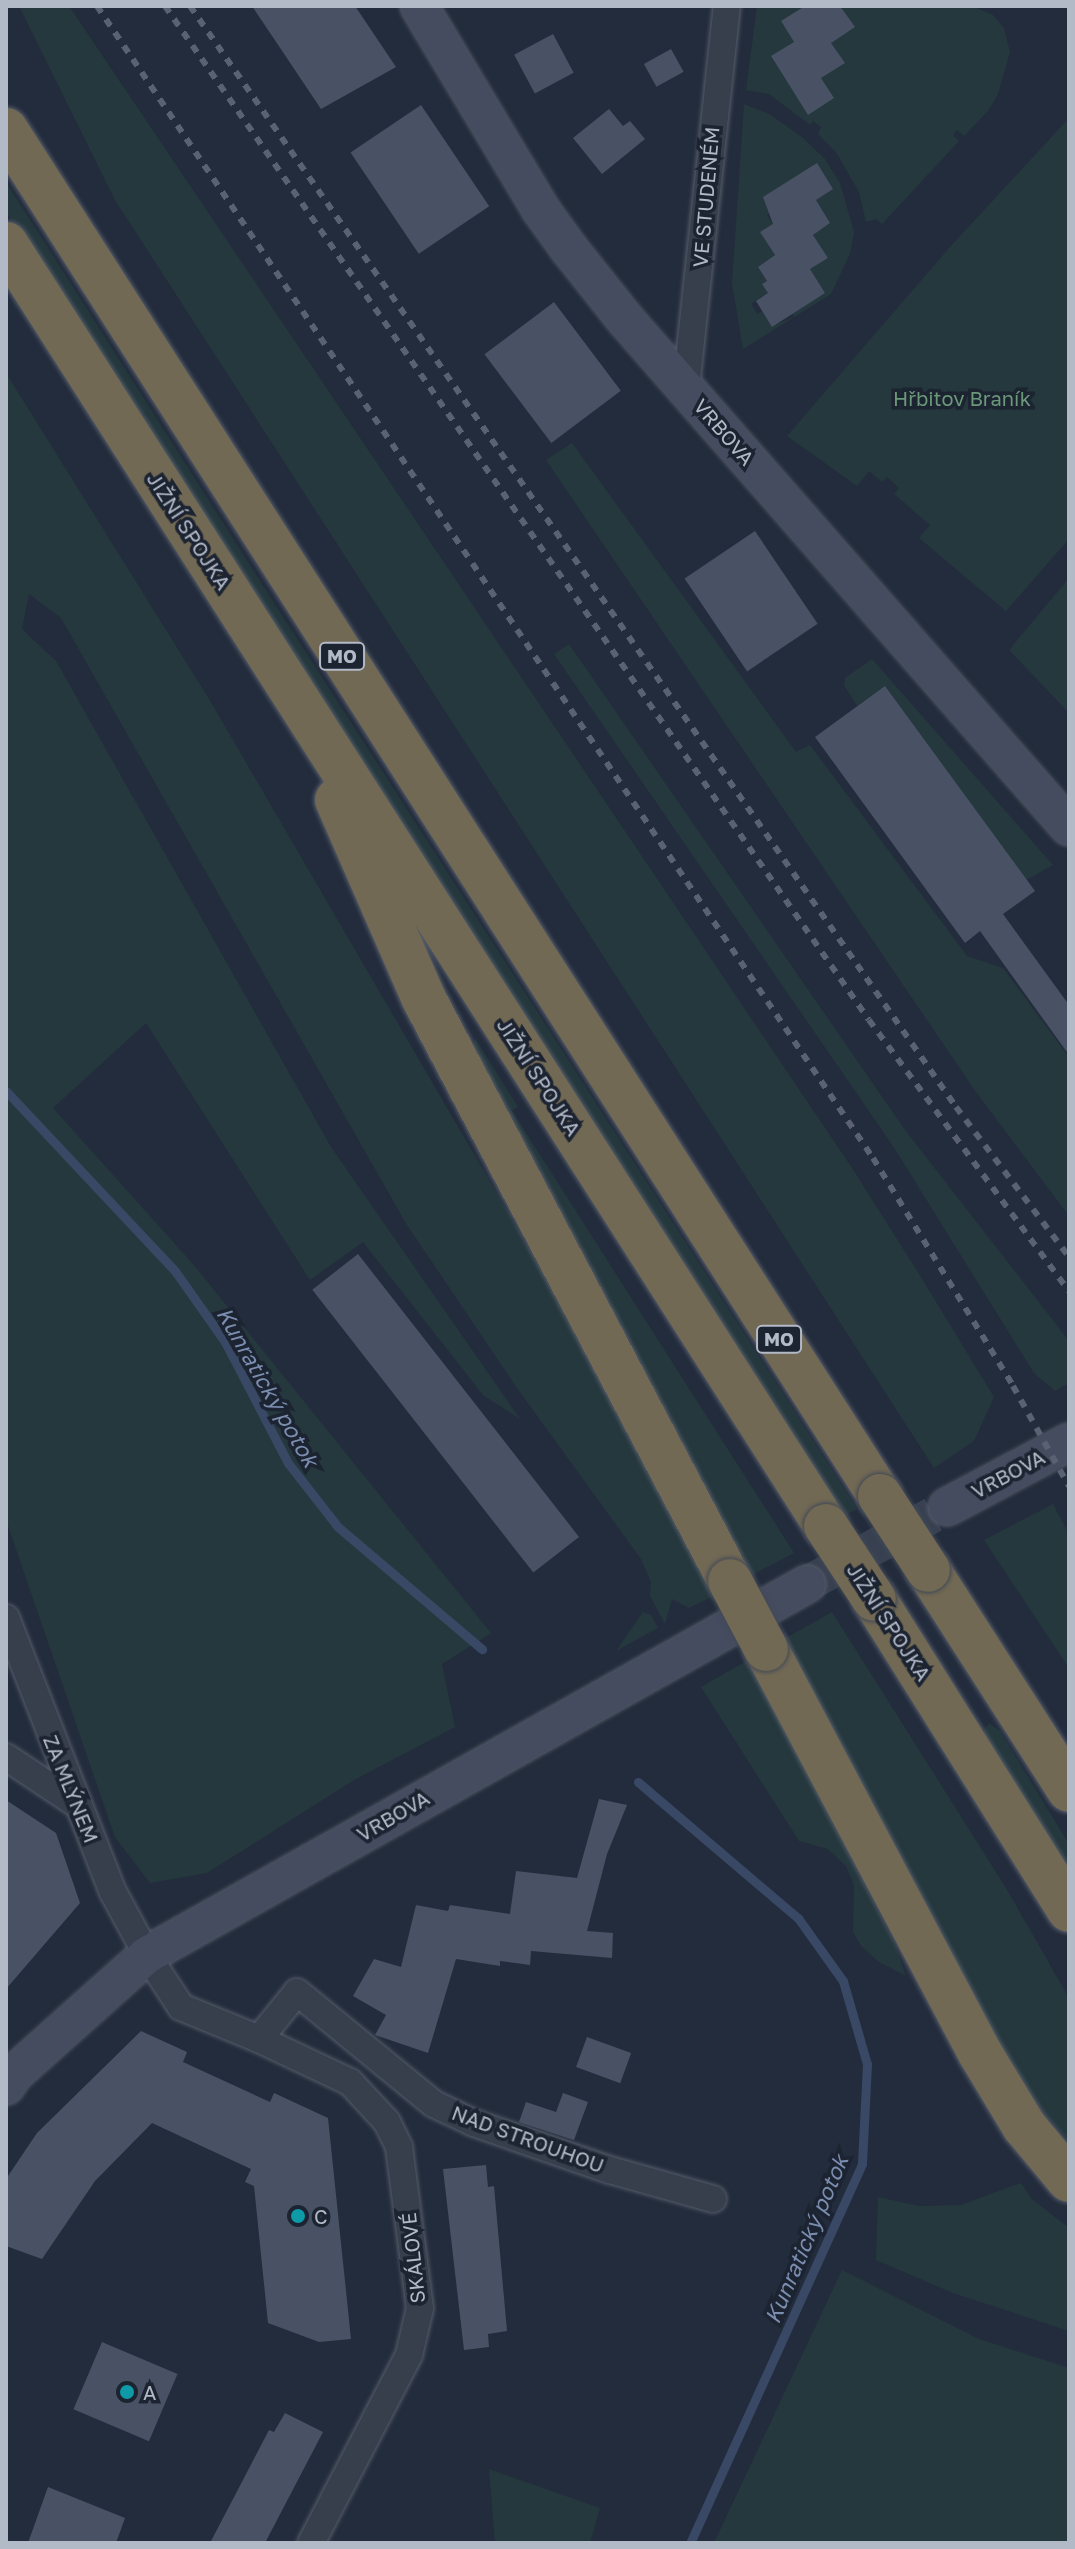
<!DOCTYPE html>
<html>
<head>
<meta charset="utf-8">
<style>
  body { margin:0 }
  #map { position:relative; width:1075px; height:2549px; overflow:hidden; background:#232c3c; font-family:"Golos Text",sans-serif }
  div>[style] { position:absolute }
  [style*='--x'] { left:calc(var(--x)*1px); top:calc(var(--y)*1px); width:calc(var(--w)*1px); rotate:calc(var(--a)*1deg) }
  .green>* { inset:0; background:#25383d }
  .stream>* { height:9px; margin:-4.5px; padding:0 4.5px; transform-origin:4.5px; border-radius:4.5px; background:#394865 }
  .building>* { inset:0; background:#495265; transform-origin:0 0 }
  .secondary-tunnel>* { height:36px; margin-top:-18px; transform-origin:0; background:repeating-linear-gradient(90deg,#384151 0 36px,transparent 0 54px) }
  .roads { filter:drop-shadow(0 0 2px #555c6a) drop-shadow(0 0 2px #555c6a) }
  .street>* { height:26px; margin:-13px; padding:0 13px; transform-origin:13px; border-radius:13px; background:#373e4c }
  .secondary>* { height:36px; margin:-18px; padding:0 18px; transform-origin:18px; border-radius:18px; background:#454c5f }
  .highway>* { height:44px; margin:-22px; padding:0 22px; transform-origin:22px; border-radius:22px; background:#726954 }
  .rail>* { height:6px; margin-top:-3px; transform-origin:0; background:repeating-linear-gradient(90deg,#596173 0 8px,transparent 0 16px) }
  .bridges { filter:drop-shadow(0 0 2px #424957) drop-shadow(0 0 2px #424957) }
  .highway-bridge>* { height:44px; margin:-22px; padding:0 22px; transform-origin:22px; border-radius:22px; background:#726954 }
  .dots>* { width:22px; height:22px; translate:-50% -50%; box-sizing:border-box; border:4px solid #1c2331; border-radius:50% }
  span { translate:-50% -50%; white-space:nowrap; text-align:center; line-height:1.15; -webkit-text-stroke:7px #1c2331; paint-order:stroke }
  .shield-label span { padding:2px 6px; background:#1c2331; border:2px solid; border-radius:6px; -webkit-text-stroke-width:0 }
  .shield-label { font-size:18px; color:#b2b9c7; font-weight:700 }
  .street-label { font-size:20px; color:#b2b9c7 }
  .park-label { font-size:20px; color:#6a9878 }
  .poi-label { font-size:20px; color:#b2b9c7 }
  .left { translate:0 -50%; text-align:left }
  .water-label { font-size:22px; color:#7b8daf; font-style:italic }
  .frame { position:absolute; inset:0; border:8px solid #b2b9c7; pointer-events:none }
</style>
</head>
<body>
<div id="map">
  <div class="green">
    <i style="clip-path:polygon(19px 6px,69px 6px,854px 1171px,919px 1274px,994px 1397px,974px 1441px,934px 1468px,115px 200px)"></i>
    <i style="clip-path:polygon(757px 6px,804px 7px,781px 21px,794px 42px,771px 57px,808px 114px,821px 78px,844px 63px,831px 43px,843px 6px,972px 6px,993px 15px,1004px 28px,1010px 52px,998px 94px,989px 110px,964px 136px,957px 130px,953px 135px,959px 141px,882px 224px,876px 219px,866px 222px,859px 192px,836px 152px,818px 134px,821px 127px,813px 121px,810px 125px,769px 94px,746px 90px)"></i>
    <i style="clip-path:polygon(evenodd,744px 104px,769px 114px,802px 137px,825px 159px,840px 183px,854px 232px,850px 254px,831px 294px,743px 349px,732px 283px,744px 104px,816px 200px,830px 223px,813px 235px,828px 258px,810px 269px,825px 293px,792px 313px,794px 317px,772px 326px,762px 311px,757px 314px,751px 304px,768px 293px,762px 284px,767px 281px,758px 267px,775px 255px,761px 233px,773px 224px,767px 215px,772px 212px,816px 200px)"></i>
    <i style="clip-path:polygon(1069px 118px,1069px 539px,1006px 611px,919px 538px,930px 525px,894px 494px,899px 488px,887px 477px,882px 482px,869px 471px,857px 486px,787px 436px,950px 247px)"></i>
    <i style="clip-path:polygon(6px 182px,269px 595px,857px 1509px,844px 1516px,6px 212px)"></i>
    <i style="clip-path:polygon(6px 373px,209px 699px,535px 1259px,647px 1462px,714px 1596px,689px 1608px,672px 1599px,665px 1624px,650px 1596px,651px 1582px,641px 1559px,517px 1388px,407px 1225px,61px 618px,29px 594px,22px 629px,56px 661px,331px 1147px,520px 1419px,483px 1395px,363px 1242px,310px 1280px,146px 1023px,53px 1108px,193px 1264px,491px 1633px,442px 1664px,455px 1727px,354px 1780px,207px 1873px,150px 1883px,115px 1837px,6px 1520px)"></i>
    <i style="clip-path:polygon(572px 443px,796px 752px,810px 745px,967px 956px,1003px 968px,1069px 1057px,1069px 1216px,976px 1092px,546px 460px)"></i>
    <i style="clip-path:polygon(1069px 578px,1069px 713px,1009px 650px)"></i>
    <i style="clip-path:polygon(569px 644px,905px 1130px,1069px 1341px,1069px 1383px,1055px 1391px,1034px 1373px,893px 1146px,554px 654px)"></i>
    <i style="clip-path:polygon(872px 659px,1053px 865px,1026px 880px,885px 686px,857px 706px,844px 685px,845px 678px)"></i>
    <i style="clip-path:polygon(475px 1038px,518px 1107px,512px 1111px,794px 1553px,752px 1575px,473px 1050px)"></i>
    <i style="clip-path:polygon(1053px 1504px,1069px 1534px,1069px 1668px,984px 1540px)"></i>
    <i style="clip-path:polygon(643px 1612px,651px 1615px,658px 1628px,616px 1651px)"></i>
    <i style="clip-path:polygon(832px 1612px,1006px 1888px,1069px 1998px,1069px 2141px,1035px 2104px,986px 2026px,784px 1639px)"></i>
    <i style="clip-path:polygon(748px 1660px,894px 1942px,906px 1976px,879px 1962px,861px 1946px,853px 1932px,854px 1885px,846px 1866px,828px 1849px,799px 1841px,701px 1687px)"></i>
    <i style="clip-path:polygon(989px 1723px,1000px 1731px,1069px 1844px,1069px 1872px,983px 1733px)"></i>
    <i style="clip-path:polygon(1021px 2183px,1032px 2199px,1069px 2228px,1069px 2331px,953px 2293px,876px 2260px,878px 2197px,919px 2206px,961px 2205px)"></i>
    <i style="clip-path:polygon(842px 2270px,979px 2339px,1069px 2368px,1069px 2543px,714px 2543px)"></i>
    <i style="clip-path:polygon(489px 2469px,600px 2508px,590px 2543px,495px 2543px)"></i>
  </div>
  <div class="stream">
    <i style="--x:6;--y:1091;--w:247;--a:46.8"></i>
    <i style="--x:175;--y:1271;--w:87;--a:54.8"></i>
    <i style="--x:225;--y:1342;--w:136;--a:62.5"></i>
    <i style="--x:288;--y:1463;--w:81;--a:52"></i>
    <i style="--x:338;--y:1527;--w:189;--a:40.3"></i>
    <i style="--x:638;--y:1782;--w:210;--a:40.4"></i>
    <i style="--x:798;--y:1918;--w:77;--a:54.5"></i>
    <i style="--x:843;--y:1981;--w:86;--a:73.9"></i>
    <i style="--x:867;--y:2064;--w:100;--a:92.9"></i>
    <i style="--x:862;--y:2164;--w:416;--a:114.4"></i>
  </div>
  <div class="building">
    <i style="clip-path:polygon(252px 6px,355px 6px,396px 67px,321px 109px)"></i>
    <i style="clip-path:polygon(805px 6px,840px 6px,855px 27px,831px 43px,845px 63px,821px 78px,834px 98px,808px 115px,771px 56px,794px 42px,781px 21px)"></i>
    <i style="left:553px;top:34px;width:44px;height:44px;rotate:62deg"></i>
    <i style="left:671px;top:49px;width:26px;height:31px;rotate:61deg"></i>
    <i style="left:421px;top:105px;width:122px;height:85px;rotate:56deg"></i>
    <i style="clip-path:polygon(609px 109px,623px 126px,630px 121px,645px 139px,602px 174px,573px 138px)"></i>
    <i style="clip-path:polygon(817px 163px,833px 189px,816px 200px,830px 223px,813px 235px,828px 258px,810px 269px,825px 293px,772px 327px,756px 301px,768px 293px,762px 284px,767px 281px,758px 267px,775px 255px,760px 232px,773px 224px,763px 197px)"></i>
    <i style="left:554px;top:302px;width:111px;height:87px;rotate:53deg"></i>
    <i style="left:755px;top:531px;width:112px;height:85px;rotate:56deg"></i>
    <i style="clip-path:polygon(885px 686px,1035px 891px,1003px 914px,1069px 1005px,1069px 1055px,980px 931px,965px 943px,815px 737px)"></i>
    <i style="left:358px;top:1254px;width:359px;height:58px;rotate:52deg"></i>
    <i style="clip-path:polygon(599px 1799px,627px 1805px,607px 1854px,587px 1931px,613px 1933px,612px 1958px,531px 1951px,530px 1965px,500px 1961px,500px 1966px,456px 1959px,428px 2053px,375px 2035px,386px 2015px,353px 1996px,374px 1959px,401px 1967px,416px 1905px,448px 1911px,450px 1905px,510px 1914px,516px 1871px,577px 1878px)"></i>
    <i style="clip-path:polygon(6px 1800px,56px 1833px,80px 1903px,6px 1989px)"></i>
    <i style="clip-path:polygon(141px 2031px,187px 2052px,183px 2062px,270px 2102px,274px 2093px,328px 2118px,351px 2339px,319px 2342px,268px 2323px,254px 2186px,245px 2182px,251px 2169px,152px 2123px,95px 2181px,42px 2259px,6px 2246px,6px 2179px,37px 2133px)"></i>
    <i style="left:587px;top:2037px;width:47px;height:32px;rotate:20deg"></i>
    <i style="clip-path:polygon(563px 2093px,588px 2102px,574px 2140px,519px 2122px,526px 2102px,556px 2112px)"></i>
    <i style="clip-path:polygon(486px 2165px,488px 2187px,494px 2186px,507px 2331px,488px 2334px,489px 2347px,464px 2350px,443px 2169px)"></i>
    <i style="left:102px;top:2342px;width:82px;height:73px;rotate:23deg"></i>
    <i style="clip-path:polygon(285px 2413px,323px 2432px,265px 2543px,210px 2543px,269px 2430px,274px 2432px)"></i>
    <i style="clip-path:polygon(48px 2487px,125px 2518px,116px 2543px,28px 2543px)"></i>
  </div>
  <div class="secondary-tunnel">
    <i style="--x:807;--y:1584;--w:160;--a:-28.8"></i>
  </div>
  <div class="roads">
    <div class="street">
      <i style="--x:686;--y:388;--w:384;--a:-83.9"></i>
      <i style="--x:6;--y:1618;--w:294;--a:68.7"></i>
      <i style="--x:113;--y:1892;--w:72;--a:61.6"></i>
      <i style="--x:147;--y:1955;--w:62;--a:56.8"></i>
      <i style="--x:181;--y:2007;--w:84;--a:22.3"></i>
      <i style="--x:259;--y:2039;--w:60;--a:-51"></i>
      <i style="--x:297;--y:1992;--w:177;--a:39.3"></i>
      <i style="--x:434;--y:2104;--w:44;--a:25.4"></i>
      <i style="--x:474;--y:2123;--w:144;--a:19.1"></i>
      <i style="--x:610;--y:2170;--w:107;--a:15.7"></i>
      <i style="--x:6;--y:1757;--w:83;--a:33.7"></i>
      <i style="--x:259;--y:2039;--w:101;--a:25.3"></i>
      <i style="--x:350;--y:2082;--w:54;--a:47.2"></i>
      <i style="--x:387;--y:2122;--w:28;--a:64"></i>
      <i style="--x:399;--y:2147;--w:162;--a:82.6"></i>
      <i style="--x:420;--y:2308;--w:48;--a:103.2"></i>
      <i style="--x:409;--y:2355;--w:212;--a:117.5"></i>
    </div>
    <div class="secondary">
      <i style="--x:419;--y:6;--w:238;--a:59.1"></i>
      <i style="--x:541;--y:210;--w:49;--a:54.1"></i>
      <i style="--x:570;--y:250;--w:87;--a:51.5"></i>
      <i style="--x:624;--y:318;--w:676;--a:48.84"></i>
      <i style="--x:947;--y:1507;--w:138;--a:-28"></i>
      <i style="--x:6;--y:2086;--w:14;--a:-56"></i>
      <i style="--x:14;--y:2074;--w:178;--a:-41.8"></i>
      <i style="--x:147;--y:1955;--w:757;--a:-29.34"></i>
    </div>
    <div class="highway">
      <i style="--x:6;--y:130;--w:1622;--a:57.39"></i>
      <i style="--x:6;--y:244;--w:1522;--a:57.4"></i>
      <i style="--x:337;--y:800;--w:217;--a:66.4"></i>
      <i style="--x:424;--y:999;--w:658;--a:62.27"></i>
      <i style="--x:928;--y:1570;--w:261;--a:57.3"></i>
      <i style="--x:874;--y:1599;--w:367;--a:57.9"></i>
      <i style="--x:766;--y:1649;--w:457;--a:62.1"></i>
      <i style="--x:980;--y:2053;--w:85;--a:58.9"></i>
      <i style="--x:1024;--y:2126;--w:70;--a:50.2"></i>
    </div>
  </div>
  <div class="rail">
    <i style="--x:97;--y:6;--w:1389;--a:56.04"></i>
    <i style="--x:873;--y:1158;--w:268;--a:58.4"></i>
    <i style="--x:1013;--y:1386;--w:115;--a:60.8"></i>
    <i style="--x:165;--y:6;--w:1234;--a:55.23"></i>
    <i style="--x:869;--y:1020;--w:337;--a:53.6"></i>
    <i style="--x:190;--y:6;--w:1341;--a:55.17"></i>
    <i style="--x:956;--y:1107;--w:188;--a:53"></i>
  </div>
  <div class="bridges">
    <div class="highway-bridge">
      <i style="--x:880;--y:1496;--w:88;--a:57"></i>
      <i style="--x:826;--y:1526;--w:87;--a:56.7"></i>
      <i style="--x:730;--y:1581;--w:77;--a:62.1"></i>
    </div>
  </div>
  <div class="dots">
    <i style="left:298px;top:2216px;background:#0f9aa8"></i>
    <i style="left:127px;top:2392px;background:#0f9aa8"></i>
  </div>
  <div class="shield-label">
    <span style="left:342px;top:656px">MO</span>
    <span style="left:779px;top:1339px">MO</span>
  </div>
  <div class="street-label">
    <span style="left:706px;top:197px;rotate:-85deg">VE STUDENÉM</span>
    <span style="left:724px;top:432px;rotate:49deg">VRBOVA</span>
    <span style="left:189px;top:531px;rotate:57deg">JIŽNÍ SPOJKA</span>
    <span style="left:539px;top:1077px;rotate:57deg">JIŽNÍ SPOJKA</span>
    <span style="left:1008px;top:1474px;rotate:-28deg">VRBOVA</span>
    <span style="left:889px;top:1622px;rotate:57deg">JIŽNÍ SPOJKA</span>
    <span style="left:71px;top:1789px;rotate:68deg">ZA MLÝNEM</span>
    <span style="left:393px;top:1816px;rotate:-30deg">VRBOVA</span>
    <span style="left:528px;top:2139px;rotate:20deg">NAD STROUHOU</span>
    <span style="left:413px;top:2258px;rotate:-96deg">SKÁLOVÉ</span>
  </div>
  <div class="park-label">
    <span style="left:962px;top:398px">Hřbitov Braník</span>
  </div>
  <div class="poi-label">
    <span class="left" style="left:314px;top:2216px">C</span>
    <span class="left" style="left:143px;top:2392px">A</span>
  </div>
  <div class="water-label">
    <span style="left:268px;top:1387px;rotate:60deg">Kunratický potok</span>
    <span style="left:806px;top:2239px;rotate:-67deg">Kunratický potok</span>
  </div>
  <div class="frame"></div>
</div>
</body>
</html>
